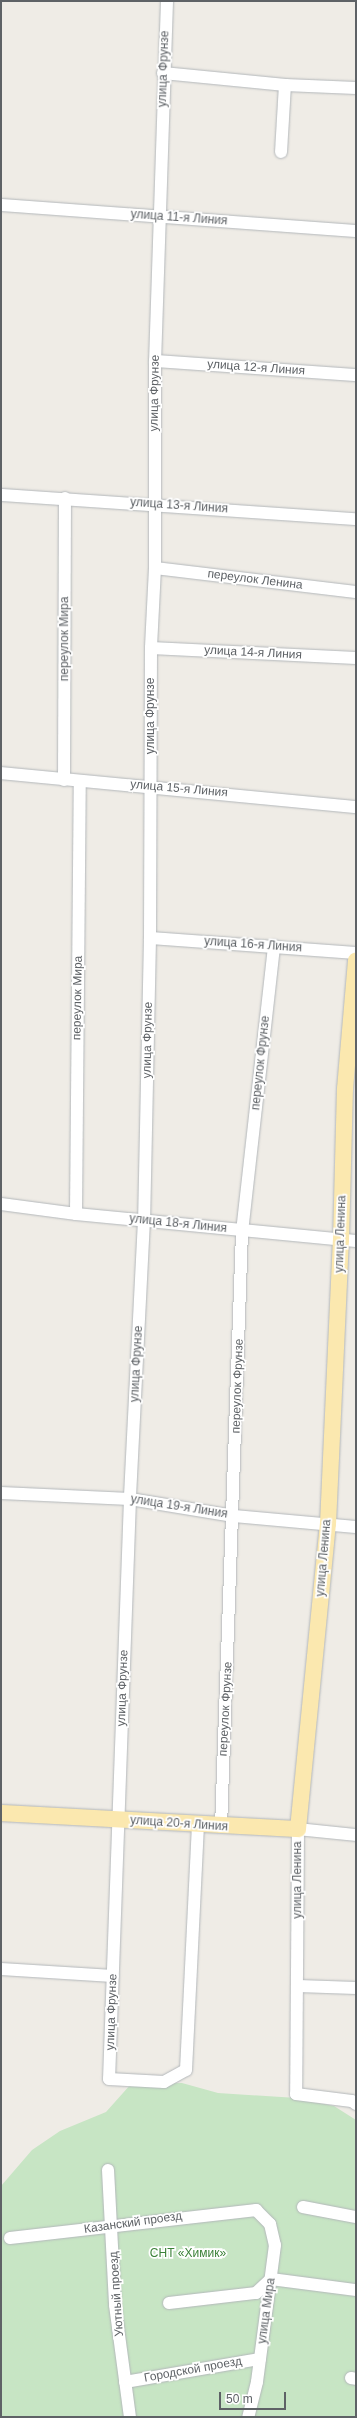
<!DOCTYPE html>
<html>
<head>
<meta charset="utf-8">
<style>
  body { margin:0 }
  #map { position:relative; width:357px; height:2418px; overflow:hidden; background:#efece6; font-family:Arial,sans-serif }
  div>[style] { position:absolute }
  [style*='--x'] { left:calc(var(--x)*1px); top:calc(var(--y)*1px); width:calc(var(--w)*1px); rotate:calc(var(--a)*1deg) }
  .green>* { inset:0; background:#c7e5c4 }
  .roads { filter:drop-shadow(0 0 1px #b3b7ba) drop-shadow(0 0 1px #b3b7ba) }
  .minor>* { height:12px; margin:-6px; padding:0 6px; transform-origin:6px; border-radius:6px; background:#fff }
  .major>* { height:16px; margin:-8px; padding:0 8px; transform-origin:8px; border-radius:8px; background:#fbe8af }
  span { translate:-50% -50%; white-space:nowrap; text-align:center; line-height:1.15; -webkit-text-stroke:3.5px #fff; paint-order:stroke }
  .street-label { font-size:12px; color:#5e6266 }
  .park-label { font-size:12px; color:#3c8239 }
  .frame { position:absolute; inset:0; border:2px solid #5e6266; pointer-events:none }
  .scale { position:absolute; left:219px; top:2392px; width:67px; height:18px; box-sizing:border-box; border:2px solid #5e6266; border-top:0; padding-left:5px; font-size:12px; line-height:14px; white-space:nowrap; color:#5e6266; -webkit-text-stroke:3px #fff; paint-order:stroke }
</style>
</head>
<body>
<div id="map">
  <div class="green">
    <i style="clip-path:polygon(182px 2083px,218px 2093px,297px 2098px,334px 2106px,356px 2120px,356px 2417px,1px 2417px,1px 2186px,32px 2150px,60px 2131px,106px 2112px,131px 2084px)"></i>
  </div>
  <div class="roads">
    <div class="minor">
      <i style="--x:167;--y:1;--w:360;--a:91.9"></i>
      <i style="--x:155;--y:361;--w:207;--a:90"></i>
      <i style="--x:155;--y:568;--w:80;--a:92.9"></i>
      <i style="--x:151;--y:648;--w:290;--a:90.2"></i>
      <i style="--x:150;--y:938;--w:282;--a:91.2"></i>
      <i style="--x:144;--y:1220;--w:279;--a:92.9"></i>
      <i style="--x:130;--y:1499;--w:580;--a:92.07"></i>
      <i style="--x:109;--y:2079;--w:55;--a:3.1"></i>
      <i style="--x:164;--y:2082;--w:25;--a:-29"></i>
      <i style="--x:186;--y:2070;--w:245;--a:-87.2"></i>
      <i style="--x:163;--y:73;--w:123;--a:5.6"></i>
      <i style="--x:285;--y:85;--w:71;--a:2.4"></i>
      <i style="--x:281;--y:152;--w:67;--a:-86.6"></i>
      <i style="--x:1;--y:205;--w:356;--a:4.2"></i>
      <i style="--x:155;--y:361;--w:201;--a:4"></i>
      <i style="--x:1;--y:495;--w:356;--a:3.9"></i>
      <i style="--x:155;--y:568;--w:202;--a:6.8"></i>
      <i style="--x:151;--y:648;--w:205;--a:2.8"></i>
      <i style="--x:1;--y:773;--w:357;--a:5.5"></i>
      <i style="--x:64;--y:780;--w:282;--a:-89.8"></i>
      <i style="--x:150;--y:938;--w:207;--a:4.2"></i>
      <i style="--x:1;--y:1204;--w:76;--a:7.6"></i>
      <i style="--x:76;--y:1214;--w:281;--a:5.5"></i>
      <i style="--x:76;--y:1214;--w:433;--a:-89.5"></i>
      <i style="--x:1;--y:1493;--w:129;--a:2.7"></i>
      <i style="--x:130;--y:1499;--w:105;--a:9.3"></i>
      <i style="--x:234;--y:1516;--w:122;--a:5.2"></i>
      <i style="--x:221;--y:1827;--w:595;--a:-87.98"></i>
      <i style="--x:242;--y:1232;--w:288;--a:-83.6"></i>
      <i style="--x:356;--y:1835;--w:58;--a:-174.1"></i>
      <i style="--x:298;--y:1829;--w:265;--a:90.4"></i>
      <i style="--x:296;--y:2094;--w:56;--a:7.1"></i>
      <i style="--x:352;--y:2101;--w:5;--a:37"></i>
      <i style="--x:1;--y:1969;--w:112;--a:3.6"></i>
      <i style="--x:298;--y:1986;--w:58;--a:2"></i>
      <i style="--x:108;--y:2170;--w:135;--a:87"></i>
      <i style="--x:115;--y:2305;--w:113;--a:82.4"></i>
      <i style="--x:303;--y:2207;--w:54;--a:10.7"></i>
      <i style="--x:10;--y:2238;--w:248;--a:-6.5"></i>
      <i style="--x:256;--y:2210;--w:20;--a:45"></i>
      <i style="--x:270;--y:2224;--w:22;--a:77"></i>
      <i style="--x:275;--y:2245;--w:138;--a:97.5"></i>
      <i style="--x:257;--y:2382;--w:36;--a:104"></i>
      <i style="--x:169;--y:2303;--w:88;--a:-6.6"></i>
      <i style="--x:256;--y:2293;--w:21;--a:-43"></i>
      <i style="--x:271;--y:2279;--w:86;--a:7.4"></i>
      <i style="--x:351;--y:2378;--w:5;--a:11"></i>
      <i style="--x:125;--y:2382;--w:137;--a:-9.7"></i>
    </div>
    <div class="major">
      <i style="--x:1;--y:1813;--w:297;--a:3.1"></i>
      <i style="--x:298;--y:1829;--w:306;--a:-84.4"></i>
      <i style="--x:328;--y:1524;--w:284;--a:-87.4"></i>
      <i style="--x:341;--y:1240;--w:151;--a:-88.5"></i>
      <i style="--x:345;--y:1089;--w:129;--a:-85.1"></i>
    </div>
  </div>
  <div class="street-label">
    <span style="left:164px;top:69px;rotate:-88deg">улица Фрунзе</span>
    <span style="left:179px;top:218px;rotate:4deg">улица 11-я Линия</span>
    <span style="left:256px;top:368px;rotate:4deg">улица 12-я Линия</span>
    <span style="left:155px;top:393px;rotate:-89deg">улица Фрунзе</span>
    <span style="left:179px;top:506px;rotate:4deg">улица 13-я Линия</span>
    <span style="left:255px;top:580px;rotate:7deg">переулок Ленина</span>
    <span style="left:65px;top:639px;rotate:-90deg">переулок Мира</span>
    <span style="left:253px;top:653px;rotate:3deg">улица 14-я Линия</span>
    <span style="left:151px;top:716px;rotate:-90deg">улица Фрунзе</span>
    <span style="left:179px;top:789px;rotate:5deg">улица 15-я Линия</span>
    <span style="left:253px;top:945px;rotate:4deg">улица 16-я Линия</span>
    <span style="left:78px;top:998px;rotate:-89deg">переулок Мира</span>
    <span style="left:148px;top:1040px;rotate:-89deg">улица Фрунзе</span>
    <span style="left:261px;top:1063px;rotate:-84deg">переулок Фрунзе</span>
    <span style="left:178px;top:1224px;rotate:6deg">улица 18-я Линия</span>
    <span style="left:341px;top:1234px;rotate:-88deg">улица Ленина</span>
    <span style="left:137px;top:1364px;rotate:-87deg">улица Фрунзе</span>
    <span style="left:238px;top:1386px;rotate:-88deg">переулок Фрунзе</span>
    <span style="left:179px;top:1507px;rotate:9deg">улица 19-я Линия</span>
    <span style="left:324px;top:1558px;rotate:-85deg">улица Ленина</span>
    <span style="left:123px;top:1688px;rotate:-88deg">улица Фрунзе</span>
    <span style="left:226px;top:1709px;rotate:-87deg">переулок Фрунзе</span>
    <span style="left:179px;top:1824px;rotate:4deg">улица 20-я Линия</span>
    <span style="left:298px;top:1880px;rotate:-90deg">улица Ленина</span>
    <span style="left:112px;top:2012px;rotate:-88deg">улица Фрунзе</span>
    <span style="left:133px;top:2223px;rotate:-8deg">Казанский проезд</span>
    <span style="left:117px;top:2294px;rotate:-94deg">Уютный проезд</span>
    <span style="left:267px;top:2311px;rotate:-82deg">улица Мира</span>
    <span style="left:193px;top:2370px;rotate:-10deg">Городской проезд</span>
  </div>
  <div class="park-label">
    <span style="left:188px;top:2254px">СНТ «Химик»</span>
  </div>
  <div class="frame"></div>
  <div class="scale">50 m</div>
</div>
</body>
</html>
